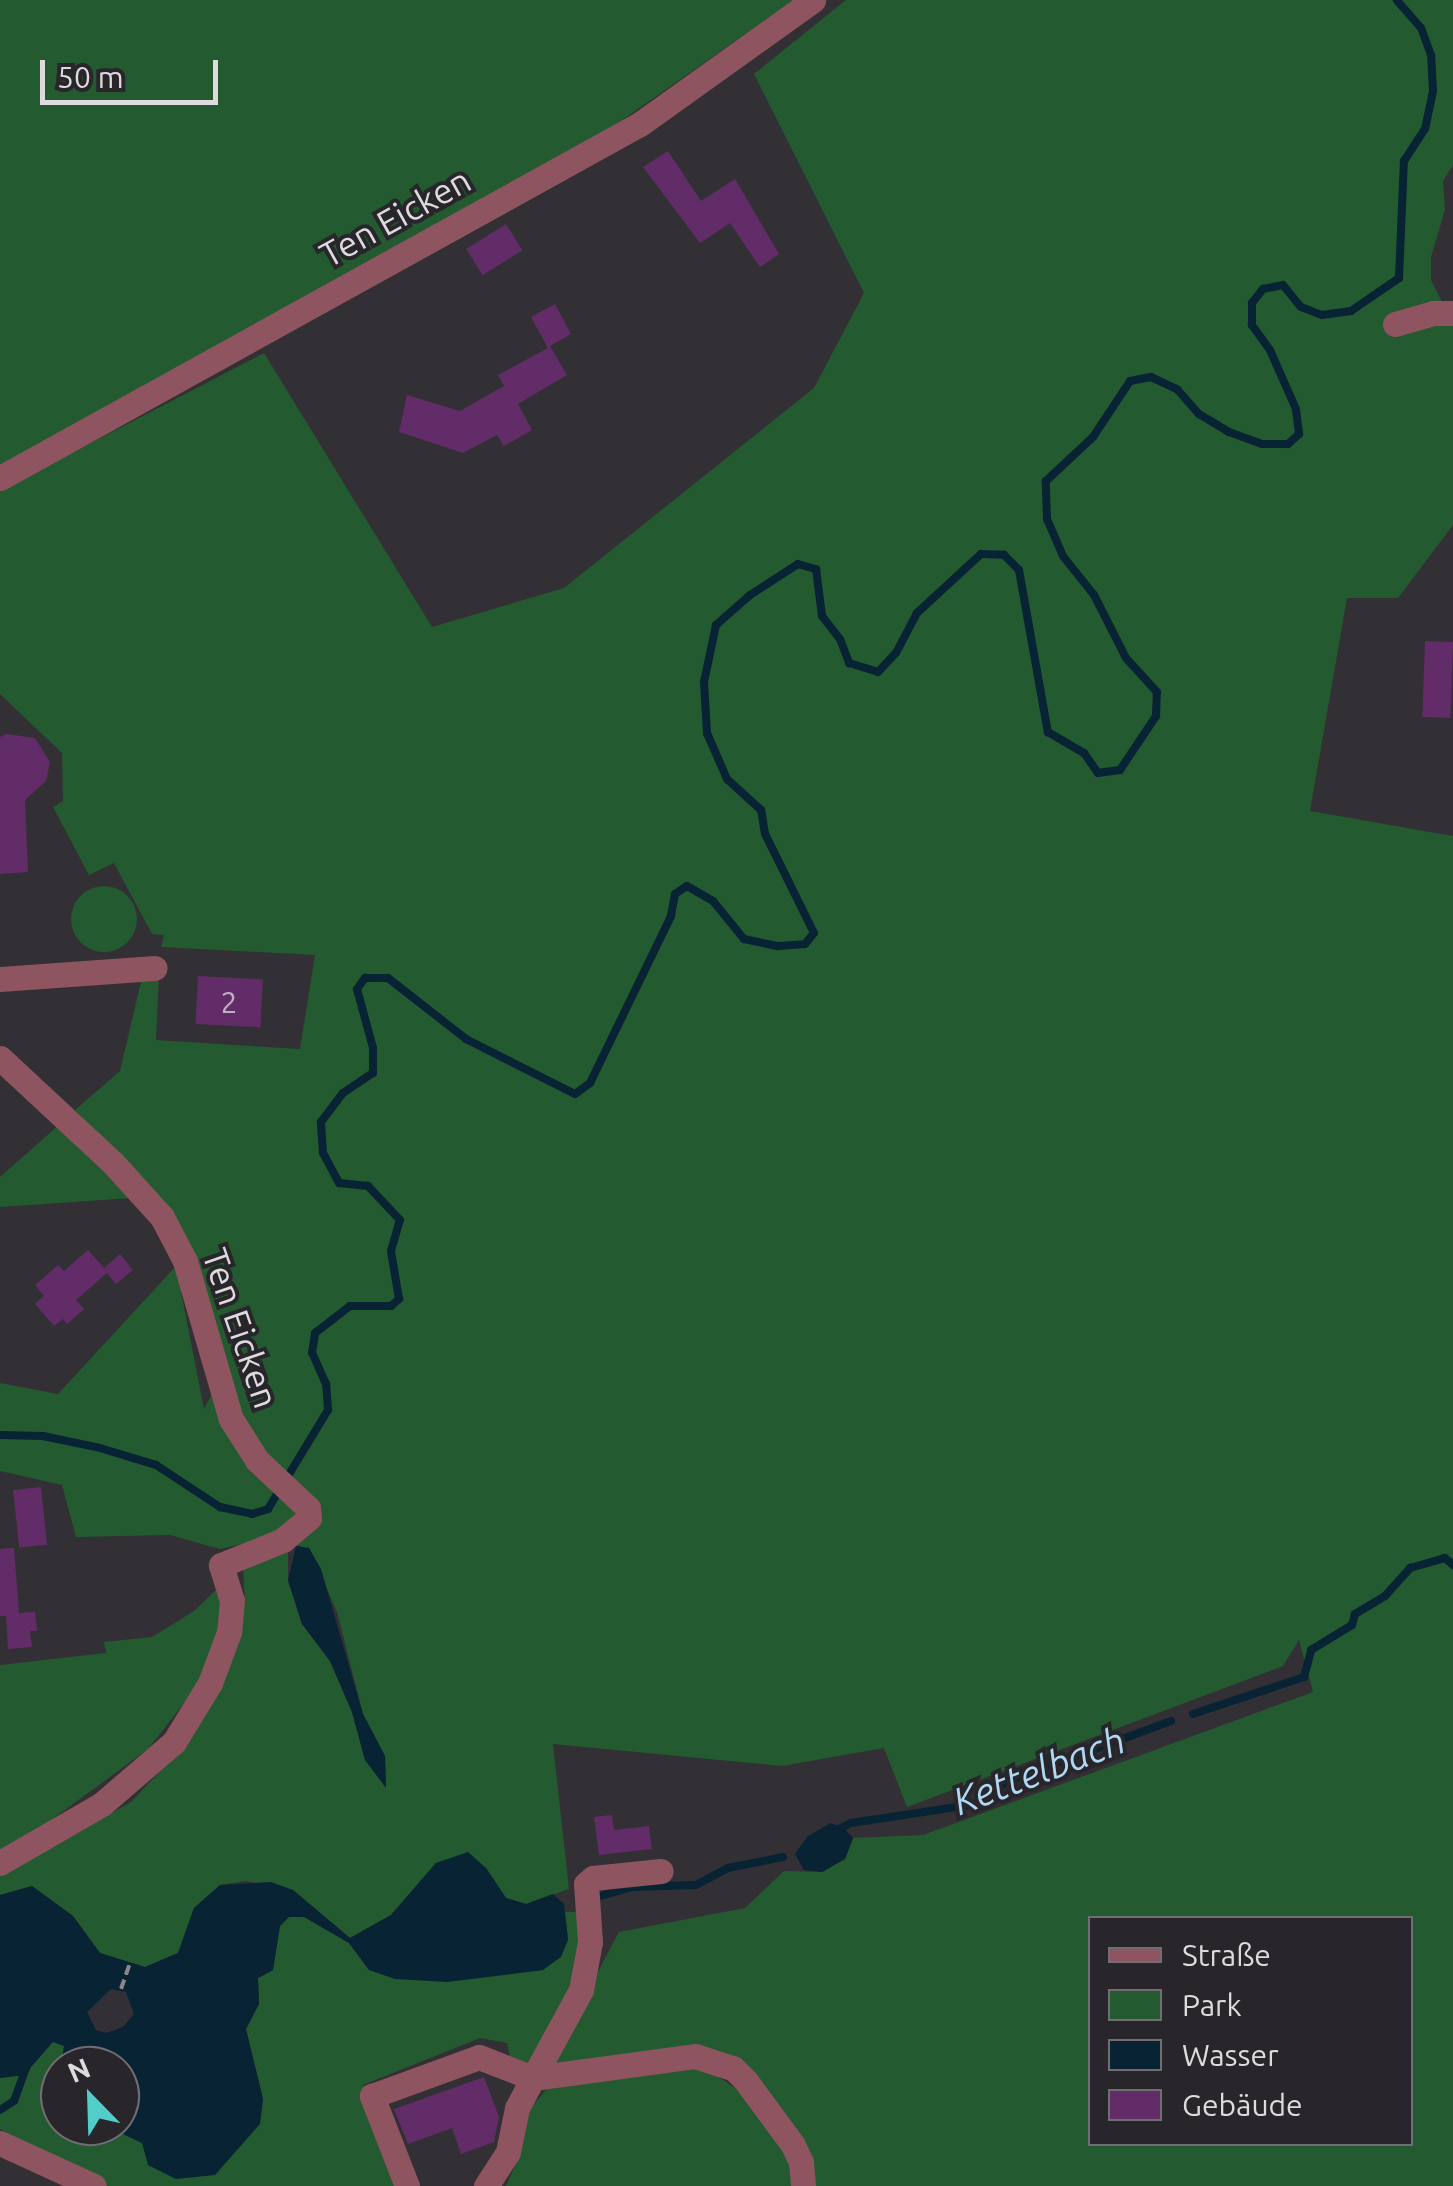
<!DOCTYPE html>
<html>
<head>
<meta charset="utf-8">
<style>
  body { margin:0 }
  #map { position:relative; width:1453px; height:2186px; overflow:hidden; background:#323034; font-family:Ubuntu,sans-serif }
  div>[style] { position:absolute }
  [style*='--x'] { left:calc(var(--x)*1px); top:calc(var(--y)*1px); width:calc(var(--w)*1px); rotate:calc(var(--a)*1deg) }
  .green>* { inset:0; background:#235a30 }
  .round { border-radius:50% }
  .water>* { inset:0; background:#072334 }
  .stream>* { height:8px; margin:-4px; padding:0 4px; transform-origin:4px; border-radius:4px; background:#072334 }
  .building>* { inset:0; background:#622c69; transform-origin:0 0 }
  .path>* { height:4px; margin-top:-2px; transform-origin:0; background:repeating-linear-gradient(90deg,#89878a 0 10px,transparent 0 15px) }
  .minor>* { height:25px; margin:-12.5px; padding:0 12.5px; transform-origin:12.5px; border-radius:12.5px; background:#8e545f }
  span { translate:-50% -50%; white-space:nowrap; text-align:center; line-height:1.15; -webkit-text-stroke:8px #28262a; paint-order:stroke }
  .number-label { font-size:30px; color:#beafc1 }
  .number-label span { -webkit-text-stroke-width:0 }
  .street-label { font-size:35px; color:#dddbde }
  .water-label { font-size:38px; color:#afd8f4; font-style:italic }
  .legend { position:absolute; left:1088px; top:1916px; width:325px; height:230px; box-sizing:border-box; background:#28262a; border:2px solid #706e72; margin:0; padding:12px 18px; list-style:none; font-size:30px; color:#dddbde }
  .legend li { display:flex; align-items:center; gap:20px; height:50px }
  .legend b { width:50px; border:2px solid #706e72 }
  .north { position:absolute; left:40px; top:2046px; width:100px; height:100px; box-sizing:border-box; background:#28262a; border:2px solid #706e72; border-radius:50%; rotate:337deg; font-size:28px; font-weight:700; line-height:40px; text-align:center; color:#dddbde }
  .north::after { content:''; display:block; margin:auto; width:35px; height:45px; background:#53cdc9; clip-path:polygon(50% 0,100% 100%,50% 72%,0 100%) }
  .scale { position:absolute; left:40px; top:60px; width:178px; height:45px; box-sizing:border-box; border:5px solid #dddbde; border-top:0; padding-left:12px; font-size:30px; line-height:35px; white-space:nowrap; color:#dddbde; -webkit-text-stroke:8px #28262a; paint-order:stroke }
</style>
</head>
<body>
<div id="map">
  <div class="green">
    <i style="clip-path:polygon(0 0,794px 0,588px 144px,0 465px)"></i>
    <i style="clip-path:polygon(evenodd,846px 0,1453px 0,1453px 165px,1443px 181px,1445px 210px,1431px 257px,1431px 280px,1453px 324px,1453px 525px,1398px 598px,1347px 598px,1310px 811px,1453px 836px,1453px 2186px,811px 2186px,721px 2056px,547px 2068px,619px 1932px,745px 1908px,784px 1871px,822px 1872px,845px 1859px,853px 1838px,923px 1835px,1313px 1692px,1299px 1640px,1283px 1666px,907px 1807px,884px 1748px,782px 1766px,553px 1744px,569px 1889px,526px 1904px,506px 1898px,486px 1868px,436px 1863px,391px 1915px,350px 1938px,293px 1890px,246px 1881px,220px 1885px,194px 1908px,178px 1953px,145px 1967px,100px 1953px,73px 1916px,32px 1886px,0 1895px,0 1876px,131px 1802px,166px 1765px,220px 1684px,245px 1600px,243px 1569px,288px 1552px,288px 1581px,302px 1624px,330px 1661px,352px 1712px,365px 1760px,386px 1786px,385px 1756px,363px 1714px,337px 1612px,309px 1548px,296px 1546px,299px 1542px,269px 1538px,220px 1549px,170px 1535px,76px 1537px,62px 1485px,0 1471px,0 1383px,58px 1394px,176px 1266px,204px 1409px,212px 1394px,232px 1396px,149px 1185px,75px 1110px,120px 1071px,143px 973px,159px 975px,156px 1040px,300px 1049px,315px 955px,161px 947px,164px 935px,152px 934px,114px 863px,89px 875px,53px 807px,63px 801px,62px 753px,0 694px,0 490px,264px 353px,432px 627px,564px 588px,814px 388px,864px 293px,754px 74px,846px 0,1090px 1918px,1410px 1918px,1410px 2144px,1090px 2144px,1090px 1918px)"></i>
    <i class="round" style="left:71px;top:886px;width:66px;height:66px"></i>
    <i style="clip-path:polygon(60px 1124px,132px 1198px,0 1207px,0 1177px)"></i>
    <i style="clip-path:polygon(216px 1590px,223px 1612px,207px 1674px,148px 1749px,43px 1826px,0 1850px,0 1665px,106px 1653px,104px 1642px,152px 1637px,194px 1611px)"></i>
    <i style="clip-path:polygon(565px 1912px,580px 1912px,579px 1974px,533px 2068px,512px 2066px,507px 2043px,480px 2038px,363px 2085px,400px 2186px,100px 2186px,0 2129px,0 2078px,24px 2075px,53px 2041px,64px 2046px,60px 2126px,106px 2126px,142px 2143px,263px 2099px,246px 2029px,259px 2004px,258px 1978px,273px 1970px,280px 1925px,289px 1917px,304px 1916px,349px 1943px,369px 1970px,512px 1973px,543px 1970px,568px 1940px)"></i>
    <i style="clip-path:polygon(706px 2068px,745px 2095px,790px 2153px,795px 2186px,506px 2186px,519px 2156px,530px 2109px,550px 2085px)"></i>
  </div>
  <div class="water">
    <i style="clip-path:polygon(296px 1546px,309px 1548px,321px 1569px,363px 1714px,385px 1756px,386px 1788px,365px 1760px,352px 1712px,330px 1661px,302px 1624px,288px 1580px)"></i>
    <i style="clip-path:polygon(830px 1823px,843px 1827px,853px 1838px,845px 1859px,822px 1872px,804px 1870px,795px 1854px,807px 1837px)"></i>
    <i style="clip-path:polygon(evenodd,468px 1852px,486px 1868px,506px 1898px,526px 1904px,553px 1894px,564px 1904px,568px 1940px,561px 1957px,543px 1970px,447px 1982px,395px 1979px,369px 1970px,349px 1943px,304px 1917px,289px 1917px,280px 1926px,273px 1970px,258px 1978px,259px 2004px,246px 2029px,263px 2099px,260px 2124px,215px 2175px,176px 2179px,148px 2165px,142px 2143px,106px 2126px,120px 2126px,120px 2066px,61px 2066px,64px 2046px,53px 2042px,24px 2075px,0 2078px,0 1895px,32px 1886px,73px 1916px,100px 1953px,145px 1967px,178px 1953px,194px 1908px,220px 1885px,271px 1882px,293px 1890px,350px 1938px,391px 1915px,436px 1863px,468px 1852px,111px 1989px,126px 1992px,134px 2014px,123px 2027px,106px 2033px,96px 2030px,87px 2012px,111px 1989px)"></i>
  </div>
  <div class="stream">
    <i style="--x:0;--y:1435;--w:43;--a:1.3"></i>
    <i style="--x:43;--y:1436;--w:58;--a:11.9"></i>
    <i style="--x:100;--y:1448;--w:59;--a:16.9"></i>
    <i style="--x:156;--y:1465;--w:77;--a:33.3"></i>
    <i style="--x:220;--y:1507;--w:33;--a:12"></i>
    <i style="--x:252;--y:1514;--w:17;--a:-17"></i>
    <i style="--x:268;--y:1509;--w:116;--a:-58.8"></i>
    <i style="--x:328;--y:1410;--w:26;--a:-94"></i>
    <i style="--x:326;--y:1384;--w:34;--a:-114"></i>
    <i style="--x:312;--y:1353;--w:20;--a:-81"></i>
    <i style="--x:315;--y:1333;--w:44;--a:-37.6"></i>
    <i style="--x:350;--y:1306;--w:41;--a:0"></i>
    <i style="--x:391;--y:1306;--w:11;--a:-41"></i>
    <i style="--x:399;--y:1299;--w:49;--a:-99.5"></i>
    <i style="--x:391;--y:1251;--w:32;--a:-74"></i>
    <i style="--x:400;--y:1220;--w:47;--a:-133.3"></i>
    <i style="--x:368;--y:1186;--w:29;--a:-174"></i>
    <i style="--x:339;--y:1183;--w:34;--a:-118"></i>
    <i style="--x:323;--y:1153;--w:31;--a:-94"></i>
    <i style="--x:321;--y:1122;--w:36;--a:-53"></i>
    <i style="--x:343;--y:1093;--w:36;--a:-34"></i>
    <i style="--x:373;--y:1073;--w:25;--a:-90"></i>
    <i style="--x:373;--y:1048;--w:61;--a:-105.2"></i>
    <i style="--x:357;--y:989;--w:14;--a:-54"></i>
    <i style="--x:365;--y:978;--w:23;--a:0"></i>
    <i style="--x:388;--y:978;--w:99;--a:38"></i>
    <i style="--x:466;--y:1039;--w:122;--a:26.8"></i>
    <i style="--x:575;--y:1094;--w:19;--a:-36"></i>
    <i style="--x:590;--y:1083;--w:186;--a:-64.1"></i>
    <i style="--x:671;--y:916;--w:22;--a:-80"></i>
    <i style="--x:675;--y:894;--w:14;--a:-34"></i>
    <i style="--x:687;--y:886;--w:30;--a:30"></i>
    <i style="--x:713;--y:901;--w:49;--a:50.8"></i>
    <i style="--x:744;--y:939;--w:35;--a:12"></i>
    <i style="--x:778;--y:946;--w:27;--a:-4"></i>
    <i style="--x:805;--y:944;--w:14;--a:-51"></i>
    <i style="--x:814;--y:933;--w:110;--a:-116.3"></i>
    <i style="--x:765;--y:834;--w:24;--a:-99"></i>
    <i style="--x:761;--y:810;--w:46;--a:-137.6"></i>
    <i style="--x:727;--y:779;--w:50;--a:-113.5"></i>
    <i style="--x:707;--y:733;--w:51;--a:-93.4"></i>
    <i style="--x:704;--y:682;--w:58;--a:-78.1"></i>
    <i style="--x:716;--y:625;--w:45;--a:-41.4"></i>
    <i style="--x:750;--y:595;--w:57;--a:-32.9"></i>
    <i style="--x:798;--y:564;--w:19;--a:16"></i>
    <i style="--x:816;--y:569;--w:47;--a:82.7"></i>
    <i style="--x:822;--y:616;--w:29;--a:52"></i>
    <i style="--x:840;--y:639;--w:26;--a:69"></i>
    <i style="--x:849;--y:663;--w:30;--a:17"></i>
    <i style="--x:878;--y:672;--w:26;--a:-47"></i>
    <i style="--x:896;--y:653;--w:45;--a:-62.3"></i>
    <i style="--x:917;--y:613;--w:87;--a:-42.7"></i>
    <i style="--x:981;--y:554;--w:23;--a:2"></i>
    <i style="--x:1004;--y:555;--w:21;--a:45"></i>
    <i style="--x:1019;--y:570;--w:165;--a:79.9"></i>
    <i style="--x:1048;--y:732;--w:42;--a:30.3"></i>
    <i style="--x:1084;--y:753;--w:24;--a:55"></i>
    <i style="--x:1098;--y:773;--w:22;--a:-8"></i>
    <i style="--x:1120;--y:770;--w:65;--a:-56.3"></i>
    <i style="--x:1156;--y:716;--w:24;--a:-88"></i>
    <i style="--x:1157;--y:692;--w:46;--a:-132.4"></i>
    <i style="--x:1126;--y:658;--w:71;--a:-116.9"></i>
    <i style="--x:1094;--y:595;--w:50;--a:-128.5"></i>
    <i style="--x:1063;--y:556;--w:40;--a:-113.4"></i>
    <i style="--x:1047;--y:519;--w:38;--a:-92"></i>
    <i style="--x:1046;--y:481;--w:64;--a:-43.1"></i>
    <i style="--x:1093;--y:437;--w:67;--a:-56.5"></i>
    <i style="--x:1130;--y:381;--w:21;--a:-11"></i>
    <i style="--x:1151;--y:377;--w:29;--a:25"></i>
    <i style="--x:1177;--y:389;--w:33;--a:49"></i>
    <i style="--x:1199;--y:414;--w:35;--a:31"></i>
    <i style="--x:1229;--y:432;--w:35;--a:20"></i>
    <i style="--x:1262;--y:444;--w:26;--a:0"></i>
    <i style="--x:1288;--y:444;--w:15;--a:-42"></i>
    <i style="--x:1299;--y:434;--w:25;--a:-97"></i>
    <i style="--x:1296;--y:409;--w:64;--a:-113.8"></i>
    <i style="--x:1270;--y:350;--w:31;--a:-126"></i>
    <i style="--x:1252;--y:325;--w:22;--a:-90"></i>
    <i style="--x:1252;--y:303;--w:18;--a:-52"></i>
    <i style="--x:1263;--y:289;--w:20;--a:-11"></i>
    <i style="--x:1283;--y:285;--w:28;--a:51"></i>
    <i style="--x:1301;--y:307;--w:22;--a:21"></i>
    <i style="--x:1322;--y:315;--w:29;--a:-8"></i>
    <i style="--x:1351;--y:311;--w:58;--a:-34.5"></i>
    <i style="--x:1399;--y:278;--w:117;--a:-87.6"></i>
    <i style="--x:1404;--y:161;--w:38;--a:-57"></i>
    <i style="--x:1425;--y:129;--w:39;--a:-78"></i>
    <i style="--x:1433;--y:91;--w:36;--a:-93"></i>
    <i style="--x:1431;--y:55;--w:29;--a:-110"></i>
    <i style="--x:1421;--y:28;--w:37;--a:-131"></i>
    <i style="--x:1193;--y:1714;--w:117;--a:-18.4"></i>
    <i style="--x:1304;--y:1677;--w:28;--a:-75"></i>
    <i style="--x:1311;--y:1650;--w:48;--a:-31.4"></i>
    <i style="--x:1352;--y:1625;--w:11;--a:-75"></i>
    <i style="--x:1355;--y:1614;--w:35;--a:-31"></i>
    <i style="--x:1385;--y:1596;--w:38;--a:-48"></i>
    <i style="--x:1410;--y:1568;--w:36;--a:-16"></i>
    <i style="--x:1445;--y:1558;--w:11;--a:41"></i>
    <i style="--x:837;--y:1830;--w:16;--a:-27"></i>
    <i style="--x:851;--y:1823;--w:126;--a:-8.6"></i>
    <i style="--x:976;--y:1804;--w:37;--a:-36"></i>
    <i style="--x:1006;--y:1782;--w:176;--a:-20.3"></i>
    <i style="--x:590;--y:1899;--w:44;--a:-15.9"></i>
    <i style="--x:632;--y:1887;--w:64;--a:-1.8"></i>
    <i style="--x:696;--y:1885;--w:36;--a:-28"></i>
    <i style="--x:728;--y:1868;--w:56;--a:-11.3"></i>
    <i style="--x:0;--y:2110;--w:17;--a:-33"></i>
    <i style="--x:14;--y:2101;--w:37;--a:-70"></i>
  </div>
  <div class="building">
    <i style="clip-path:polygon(668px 151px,701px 201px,735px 179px,779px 254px,760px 267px,730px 223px,700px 243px,643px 167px)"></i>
    <i style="left:506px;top:224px;width:31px;height:47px;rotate:58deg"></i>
    <i style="clip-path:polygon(555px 304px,571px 334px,550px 346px,567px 375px,518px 404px,532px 430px,504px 446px,497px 435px,463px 453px,399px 432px,407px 395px,460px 411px,504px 386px,498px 375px,548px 348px,531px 317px)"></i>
    <i style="left:1425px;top:641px;width:28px;height:76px;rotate:2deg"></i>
    <i style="clip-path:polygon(6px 734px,35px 738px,50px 762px,46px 781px,25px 800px,28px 872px,0 874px,0 737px)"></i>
    <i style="left:198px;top:976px;width:65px;height:48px;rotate:3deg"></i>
    <i style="clip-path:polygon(88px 1250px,104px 1268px,120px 1254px,133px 1270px,116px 1284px,107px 1273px,76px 1300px,84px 1309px,67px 1324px,63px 1319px,54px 1326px,35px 1304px,44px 1296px,35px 1285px,58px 1265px,64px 1271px)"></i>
    <i style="left:41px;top:1487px;width:58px;height:28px;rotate:84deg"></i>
    <i style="clip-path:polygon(14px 1548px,19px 1613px,35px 1612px,37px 1631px,30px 1631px,32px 1647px,8px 1649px,6px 1616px,0 1616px,0 1549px)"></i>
    <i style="clip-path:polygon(612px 1815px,614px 1830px,649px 1826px,652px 1849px,599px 1855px,594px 1817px)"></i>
    <i style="clip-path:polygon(484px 2077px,499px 2117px,494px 2142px,461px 2154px,452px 2128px,408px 2144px,394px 2109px)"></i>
  </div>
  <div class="path">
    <i style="--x:121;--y:1989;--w:28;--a:-71"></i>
  </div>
  <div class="minor">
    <i style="--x:1395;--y:324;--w:40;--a:-16"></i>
    <i style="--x:1433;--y:313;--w:20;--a:0"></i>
    <i style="--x:0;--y:478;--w:731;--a:-28.95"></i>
    <i style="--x:640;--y:124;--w:213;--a:-35.6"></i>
    <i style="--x:0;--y:979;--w:155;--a:-4.1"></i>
    <i style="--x:0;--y:1058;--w:154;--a:42.9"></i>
    <i style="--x:113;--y:1163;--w:73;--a:47.8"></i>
    <i style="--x:162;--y:1217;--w:50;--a:62.4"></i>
    <i style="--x:185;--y:1261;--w:165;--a:73.8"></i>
    <i style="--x:231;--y:1419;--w:49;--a:57.6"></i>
    <i style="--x:257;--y:1460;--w:70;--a:43.3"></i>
    <i style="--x:308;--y:1508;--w:10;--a:84"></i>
    <i style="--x:309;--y:1518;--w:34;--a:140"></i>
    <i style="--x:283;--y:1540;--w:67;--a:158"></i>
    <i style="--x:221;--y:1565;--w:37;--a:73"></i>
    <i style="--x:232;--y:1600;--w:32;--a:95"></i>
    <i style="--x:229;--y:1632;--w:54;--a:110.4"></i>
    <i style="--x:210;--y:1683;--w:69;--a:121.4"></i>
    <i style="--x:174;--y:1742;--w:95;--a:139.3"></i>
    <i style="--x:102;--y:1804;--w:118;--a:150"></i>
    <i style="--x:0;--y:2143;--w:103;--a:24.6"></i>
    <i style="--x:407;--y:2186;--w:97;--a:-111.3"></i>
    <i style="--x:372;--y:2096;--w:114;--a:-20"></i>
    <i style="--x:479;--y:2057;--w:58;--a:21.3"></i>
    <i style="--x:533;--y:2078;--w:100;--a:-61.4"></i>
    <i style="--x:581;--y:1990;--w:49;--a:-79.4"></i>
    <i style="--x:590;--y:1942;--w:58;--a:-93.9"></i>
    <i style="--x:586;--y:1884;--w:9;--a:-41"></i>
    <i style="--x:593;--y:1878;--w:68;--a:-5.9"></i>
    <i style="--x:486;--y:2186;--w:40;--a:-57.1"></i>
    <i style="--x:508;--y:2152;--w:45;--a:-78.4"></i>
    <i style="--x:517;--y:2108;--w:34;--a:-62"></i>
    <i style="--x:533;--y:2078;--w:163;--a:-7.7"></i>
    <i style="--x:695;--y:2056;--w:40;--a:18"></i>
    <i style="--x:733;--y:2068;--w:18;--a:45"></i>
    <i style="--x:746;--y:2081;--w:79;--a:53.7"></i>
    <i style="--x:793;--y:2145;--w:19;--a:65"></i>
    <i style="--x:801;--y:2162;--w:24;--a:85"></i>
  </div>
  <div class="number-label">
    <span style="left:229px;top:1002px">2</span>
  </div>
  <div class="street-label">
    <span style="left:395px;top:217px;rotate:-29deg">Ten Eicken</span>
    <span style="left:241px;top:1328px;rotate:71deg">Ten Eicken</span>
  </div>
  <div class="water-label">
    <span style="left:1039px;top:1771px;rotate:-21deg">Kettelbach</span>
  </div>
  <ul class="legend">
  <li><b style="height:12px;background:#8e545f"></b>Straße</li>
  <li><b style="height:28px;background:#235a30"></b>Park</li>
  <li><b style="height:28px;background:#072334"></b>Wasser</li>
  <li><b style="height:28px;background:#622c69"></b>Gebäude</li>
  </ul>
  <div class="north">N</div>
  <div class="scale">50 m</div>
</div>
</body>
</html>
